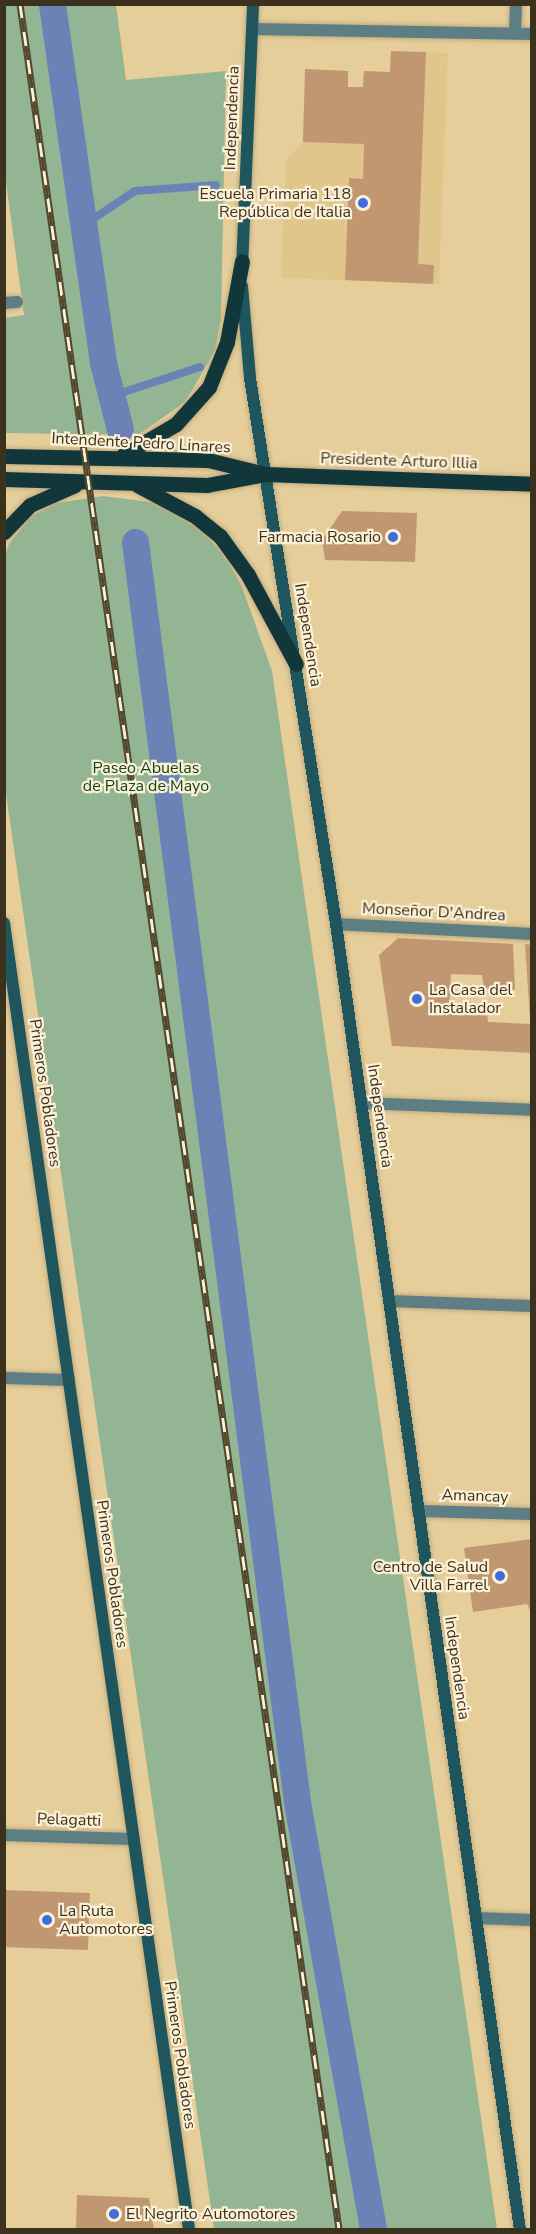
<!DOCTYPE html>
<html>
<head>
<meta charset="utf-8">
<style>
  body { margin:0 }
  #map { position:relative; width:536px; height:2234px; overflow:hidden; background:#e6ce9b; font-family:"Nunito Sans",sans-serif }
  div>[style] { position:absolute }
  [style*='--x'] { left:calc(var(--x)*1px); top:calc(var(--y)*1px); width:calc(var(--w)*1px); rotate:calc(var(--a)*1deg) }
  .built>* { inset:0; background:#e1c68b }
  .green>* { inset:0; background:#93b593 }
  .stream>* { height:8px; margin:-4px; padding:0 4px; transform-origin:4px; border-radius:4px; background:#6b82b7 }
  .canal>* { height:27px; margin:-13.5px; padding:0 13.5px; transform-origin:13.5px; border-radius:13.5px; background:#6b82b7 }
  .building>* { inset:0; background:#c09770; transform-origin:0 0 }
  .roads { filter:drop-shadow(0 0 2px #c0ac7f) drop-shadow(0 0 2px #c0ac7f) }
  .street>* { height:12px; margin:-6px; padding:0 6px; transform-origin:6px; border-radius:6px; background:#5d7e82 }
  .secondary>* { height:12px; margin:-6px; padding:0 6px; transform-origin:6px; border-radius:6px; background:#1f565d }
  .primary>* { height:15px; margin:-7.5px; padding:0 7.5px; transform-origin:7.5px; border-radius:7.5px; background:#11373b }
  .rail>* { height:7px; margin-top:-3.5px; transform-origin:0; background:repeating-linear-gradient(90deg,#fcf0d7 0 14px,#53472e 0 28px); box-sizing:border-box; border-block:2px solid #53472e }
  .dots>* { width:16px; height:16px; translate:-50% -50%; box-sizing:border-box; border:3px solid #fcf0d7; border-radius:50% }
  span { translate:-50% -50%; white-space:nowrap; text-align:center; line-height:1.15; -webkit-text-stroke:4.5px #fcf0d7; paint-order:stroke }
  .street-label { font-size:16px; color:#3b321d }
  .poi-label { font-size:16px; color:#3b321d }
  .right { translate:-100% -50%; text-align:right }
  .left { translate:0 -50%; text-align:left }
  .park-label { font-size:16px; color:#0f4417 }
  .frame { position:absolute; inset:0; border:6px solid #3b321d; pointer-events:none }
</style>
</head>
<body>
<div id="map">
  <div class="built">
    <i style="clip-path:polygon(391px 51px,448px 53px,439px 284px,281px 278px,286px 160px,303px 142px,305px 69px,348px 71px,348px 87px,363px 87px,364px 71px,390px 72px)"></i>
  </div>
  <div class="green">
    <i style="clip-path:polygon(5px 5px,116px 5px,126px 80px,226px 71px,221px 319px,215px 351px,185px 402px,138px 435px,5px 433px,4px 318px,24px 315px,5px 175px)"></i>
    <i style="clip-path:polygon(103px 496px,158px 503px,204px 532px,228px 561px,242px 587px,272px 671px,497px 2229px,214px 2229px,5px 787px,4px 557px,9px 544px,31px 516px,56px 503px)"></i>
  </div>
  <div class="stream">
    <i style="--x:84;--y:225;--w:61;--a:-33.7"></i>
    <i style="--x:135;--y:191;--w:81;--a:-4.2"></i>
    <i style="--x:113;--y:404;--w:16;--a:-47"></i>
    <i style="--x:124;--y:392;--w:80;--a:-18.2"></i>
  </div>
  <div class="canal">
    <i style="--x:52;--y:4;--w:363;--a:81.9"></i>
    <i style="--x:103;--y:363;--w:68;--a:75.6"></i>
    <i style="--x:135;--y:542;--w:1270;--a:82.67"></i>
    <i style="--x:297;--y:1802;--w:435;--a:79.9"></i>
  </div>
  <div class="building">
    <i style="clip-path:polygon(391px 51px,426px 52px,418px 264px,434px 265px,433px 284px,345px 280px,349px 178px,363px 179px,364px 144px,303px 142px,305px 69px,348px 71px,348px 87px,363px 87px,364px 71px,390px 72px)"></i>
    <i style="clip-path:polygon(342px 511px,417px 513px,415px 562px,325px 560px,322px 540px)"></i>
    <i style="clip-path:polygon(398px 938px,513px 944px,515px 990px,484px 988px,482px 975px,451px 974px,449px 1009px,487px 1011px,488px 1022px,532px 1024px,532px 1053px,392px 1046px,379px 955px)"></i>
    <i style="clip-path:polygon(525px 944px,532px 945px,532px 1018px,530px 1018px)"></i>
    <i style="clip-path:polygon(532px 1539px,532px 1614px,527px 1604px,473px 1612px,464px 1548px)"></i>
    <i style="left:4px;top:1890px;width:86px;height:57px;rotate:2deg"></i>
    <i style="clip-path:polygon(77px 2195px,149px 2198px,154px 2230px,76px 2230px)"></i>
  </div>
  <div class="roads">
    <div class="street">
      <i style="--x:252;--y:29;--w:280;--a:1"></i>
      <i style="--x:515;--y:33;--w:29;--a:-88"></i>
      <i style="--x:4;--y:303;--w:13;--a:-4"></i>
      <i style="--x:336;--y:924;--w:196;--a:2.9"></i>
      <i style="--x:361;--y:1103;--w:171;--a:2.3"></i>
      <i style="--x:389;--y:1301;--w:143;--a:2"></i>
      <i style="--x:4;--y:1378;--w:65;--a:1.8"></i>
      <i style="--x:418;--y:1511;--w:114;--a:1.5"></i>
      <i style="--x:4;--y:1835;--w:128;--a:1.8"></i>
      <i style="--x:476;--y:1918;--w:56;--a:2"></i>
    </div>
    <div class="secondary">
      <i style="--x:242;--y:268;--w:264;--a:-87.6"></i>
      <i style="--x:242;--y:286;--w:92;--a:85"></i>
      <i style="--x:250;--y:378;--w:553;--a:81.05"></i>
      <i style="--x:336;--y:924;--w:1319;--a:81.98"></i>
      <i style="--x:4;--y:923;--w:1320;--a:81.94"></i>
    </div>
    <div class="primary">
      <i style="--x:123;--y:455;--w:61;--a:-30.3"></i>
      <i style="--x:176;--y:424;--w:50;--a:-48.3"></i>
      <i style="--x:209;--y:387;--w:48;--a:-68.2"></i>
      <i style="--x:227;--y:342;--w:82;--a:-79.5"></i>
      <i style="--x:4;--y:456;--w:204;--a:1.1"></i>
      <i style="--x:208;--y:460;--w:59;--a:13.8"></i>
      <i style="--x:265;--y:474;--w:267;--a:2.1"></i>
      <i style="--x:4;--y:479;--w:203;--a:1.7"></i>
      <i style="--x:207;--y:485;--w:59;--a:-10.7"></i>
      <i style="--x:137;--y:485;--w:66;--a:28.1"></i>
      <i style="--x:195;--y:516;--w:32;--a:39"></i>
      <i style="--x:220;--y:536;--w:48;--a:54.3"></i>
      <i style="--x:248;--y:575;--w:101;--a:61.7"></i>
      <i style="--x:4;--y:532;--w:37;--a:-46"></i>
      <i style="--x:30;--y:505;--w:49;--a:-24"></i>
    </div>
  </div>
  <div class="rail">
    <i style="--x:20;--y:4;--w:2249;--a:81.84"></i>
  </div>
  <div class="dots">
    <i style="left:363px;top:203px;background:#416cde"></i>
    <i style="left:393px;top:537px;background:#416cde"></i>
    <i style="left:417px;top:999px;background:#416cde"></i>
    <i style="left:500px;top:1576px;background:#416cde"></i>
    <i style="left:47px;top:1920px;background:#416cde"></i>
    <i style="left:114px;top:2214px;background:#416cde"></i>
  </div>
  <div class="street-label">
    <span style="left:232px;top:118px;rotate:-88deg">Independencia</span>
    <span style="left:141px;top:443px;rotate:3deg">Intendente Pedro Linares</span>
    <span style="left:399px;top:461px;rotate:2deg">Presidente Arturo Illia</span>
    <span style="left:308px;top:635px;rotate:81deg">Independencia</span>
    <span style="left:434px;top:912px;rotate:3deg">Monseñor D'Andrea</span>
    <span style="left:45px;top:1093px;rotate:82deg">Primeros Pobladores</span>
    <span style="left:380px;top:1116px;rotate:82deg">Independencia</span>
    <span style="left:475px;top:1496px;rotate:2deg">Amancay</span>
    <span style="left:112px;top:1574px;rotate:82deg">Primeros Pobladores</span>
    <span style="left:457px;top:1668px;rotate:82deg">Independencia</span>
    <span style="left:69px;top:1820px;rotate:2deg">Pelagatti</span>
    <span style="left:180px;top:2055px;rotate:82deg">Primeros Pobladores</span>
  </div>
  <div class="poi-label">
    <span class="right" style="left:351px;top:203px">Escuela Primaria 118<br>República de Italia</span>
    <span class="right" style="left:381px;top:537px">Farmacia Rosario</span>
    <span class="left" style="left:429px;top:999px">La Casa del<br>Instalador</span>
    <span class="right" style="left:488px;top:1576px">Centro de Salud<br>Villa Farrel</span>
    <span class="left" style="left:59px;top:1920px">La Ruta<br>Automotores</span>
    <span class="left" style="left:126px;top:2214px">El Negrito Automotores</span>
  </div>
  <div class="park-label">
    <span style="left:146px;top:777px">Paseo Abuelas<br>de Plaza de Mayo</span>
  </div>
  <div class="frame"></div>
</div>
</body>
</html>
